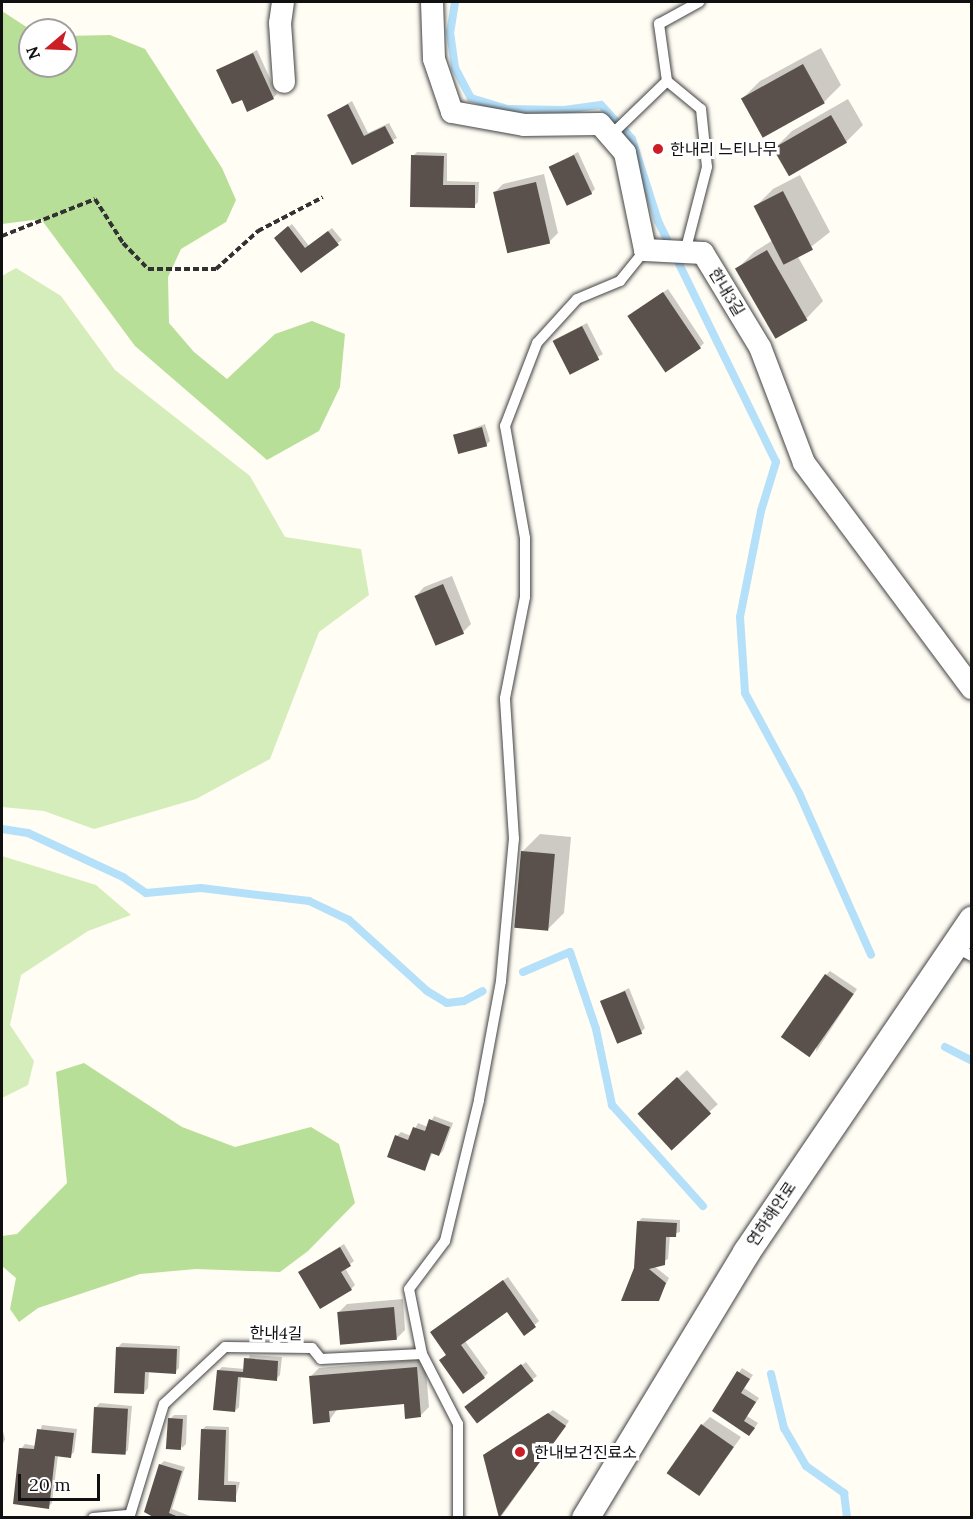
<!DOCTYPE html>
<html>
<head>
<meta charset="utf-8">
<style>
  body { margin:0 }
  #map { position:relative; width:973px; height:1519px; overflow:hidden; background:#fffdf4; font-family:Lora,"Noto Sans KR",serif }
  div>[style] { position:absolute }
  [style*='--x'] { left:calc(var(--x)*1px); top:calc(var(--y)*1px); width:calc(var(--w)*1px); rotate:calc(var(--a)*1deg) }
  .green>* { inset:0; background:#d5edba }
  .forest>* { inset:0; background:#b8df98 }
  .shadow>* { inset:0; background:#0003; transform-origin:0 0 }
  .stream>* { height:8px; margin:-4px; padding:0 4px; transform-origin:4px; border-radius:4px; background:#b5e0fa }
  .building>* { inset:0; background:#5a514c; transform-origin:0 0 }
  .path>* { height:4px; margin-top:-2px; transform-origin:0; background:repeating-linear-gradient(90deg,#323232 0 6px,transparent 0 9px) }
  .roads { filter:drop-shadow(0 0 2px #434343) drop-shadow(0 0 2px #434343) }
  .service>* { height:10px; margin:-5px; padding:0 5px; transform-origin:5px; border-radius:5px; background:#fff }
  .minor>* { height:22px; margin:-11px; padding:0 11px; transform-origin:11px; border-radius:11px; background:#fff }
  .tertiary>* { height:27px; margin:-13.5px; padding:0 13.5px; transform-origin:13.5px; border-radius:13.5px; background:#fff }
  .dots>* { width:16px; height:16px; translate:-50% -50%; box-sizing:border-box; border:3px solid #fff; border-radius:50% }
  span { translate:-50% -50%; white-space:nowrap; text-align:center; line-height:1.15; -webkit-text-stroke:6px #fff; paint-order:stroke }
  .poi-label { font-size:16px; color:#101010 }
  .left { translate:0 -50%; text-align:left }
  .street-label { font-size:16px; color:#101010 }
  .frame { position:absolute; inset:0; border:3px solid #101010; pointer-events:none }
  .north { position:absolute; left:18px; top:18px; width:60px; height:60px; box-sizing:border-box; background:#fff; border:2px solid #9f9f9f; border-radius:50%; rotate:251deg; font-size:16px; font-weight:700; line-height:24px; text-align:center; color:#101010 }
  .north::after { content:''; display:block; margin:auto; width:21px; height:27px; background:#cb1e27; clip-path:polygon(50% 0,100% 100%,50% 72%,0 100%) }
  .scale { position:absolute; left:18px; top:1474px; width:82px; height:27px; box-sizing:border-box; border:3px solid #101010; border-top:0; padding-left:8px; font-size:18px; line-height:21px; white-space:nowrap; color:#101010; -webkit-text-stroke:4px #fff; paint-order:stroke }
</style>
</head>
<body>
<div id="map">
  <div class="green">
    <i style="clip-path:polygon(16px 268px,61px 296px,115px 370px,250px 476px,285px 537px,361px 549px,369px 595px,319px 632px,270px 759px,196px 799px,94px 829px,44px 811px,2px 807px,2px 276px)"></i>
    <i style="clip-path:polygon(2px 856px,96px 885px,131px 915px,88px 931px,21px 975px,10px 1025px,34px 1061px,28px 1085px,2px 1098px)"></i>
  </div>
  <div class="forest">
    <i style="clip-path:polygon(2px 11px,31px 30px,30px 66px,66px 66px,66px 36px,110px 35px,145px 49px,222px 168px,236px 200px,226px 222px,181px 249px,168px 277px,169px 323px,194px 352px,227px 379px,275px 334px,312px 321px,345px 334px,340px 387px,319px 431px,267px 460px,135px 346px,41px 219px,2px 224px)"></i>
    <i style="clip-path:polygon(84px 1063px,182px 1127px,235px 1147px,311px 1127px,339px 1144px,355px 1203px,308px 1251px,280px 1272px,196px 1269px,140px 1274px,38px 1308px,19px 1322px,10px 1309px,16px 1278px,2px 1266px,2px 1236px,17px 1234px,67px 1183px,56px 1072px)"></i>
  </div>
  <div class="shadow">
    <i style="clip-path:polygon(821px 48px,841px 85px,824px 102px,743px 98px,760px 81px)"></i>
    <i style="clip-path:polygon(257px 50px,277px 94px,273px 98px,242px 98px,217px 71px)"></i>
    <i style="clip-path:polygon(848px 99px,863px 125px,846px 142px,775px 148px,792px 131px)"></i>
    <i style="clip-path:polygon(352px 101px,368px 133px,389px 123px,397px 138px,353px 163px,329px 115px)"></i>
    <i style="clip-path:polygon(417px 152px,447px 153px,447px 181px,479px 182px,478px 202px,474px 206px,412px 205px,413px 156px)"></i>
    <i style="clip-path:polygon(578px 152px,595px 189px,591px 193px,550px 167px)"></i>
    <i style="clip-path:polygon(544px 174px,558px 233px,549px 242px,494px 193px,503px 184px)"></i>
    <i style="clip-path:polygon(800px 175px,830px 232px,798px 257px,823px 301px,806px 319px,737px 269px,754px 252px,773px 240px,756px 206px,773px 189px)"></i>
    <i style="clip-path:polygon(292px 224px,309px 246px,332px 228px,342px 240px,302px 271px,280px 234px)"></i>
    <i style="clip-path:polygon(668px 289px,704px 343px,700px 347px,633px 313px)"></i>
    <i style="left:587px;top:323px;width:35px;height:38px;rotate:63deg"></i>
    <i style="clip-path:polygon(485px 424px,490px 441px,486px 445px,455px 435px)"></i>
    <i style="clip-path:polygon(452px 576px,471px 624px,463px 632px,416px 596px,424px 587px)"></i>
    <i style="clip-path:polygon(540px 834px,571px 837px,564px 913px,547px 930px,523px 851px)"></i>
    <i style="clip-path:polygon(830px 971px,857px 989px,816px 1052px,826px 975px)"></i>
    <i style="clip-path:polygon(629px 988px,645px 1028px,641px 1032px,602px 1002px)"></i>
    <i style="left:687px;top:1070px;width:46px;height:64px;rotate:48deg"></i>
    <i style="clip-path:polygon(434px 1116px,453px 1123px,443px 1151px,439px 1155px,433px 1152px,425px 1169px,397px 1136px,401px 1132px,411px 1136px,418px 1123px,428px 1127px)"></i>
    <i style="clip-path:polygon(642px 1218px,680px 1220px,680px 1232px,670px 1235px,668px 1259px,654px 1266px,669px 1278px,658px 1300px,636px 1269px,638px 1222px)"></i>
    <i style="clip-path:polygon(344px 1244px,354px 1261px,345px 1268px,355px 1285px,351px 1289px,300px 1272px)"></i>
    <i style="clip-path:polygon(508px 1277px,539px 1321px,524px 1334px,508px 1310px,465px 1341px,488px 1373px,484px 1377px,447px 1354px,432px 1332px)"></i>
    <i style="clip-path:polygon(403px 1299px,405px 1330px,397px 1338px,338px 1313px,347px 1304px)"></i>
    <i style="clip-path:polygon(122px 1343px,180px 1346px,179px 1368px,175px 1372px,149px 1371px,148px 1388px,144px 1393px,118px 1347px)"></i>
    <i style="clip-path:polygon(250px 1355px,282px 1357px,280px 1375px,276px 1379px,241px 1376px,239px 1407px,235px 1411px,218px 1371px,222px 1367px,245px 1369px)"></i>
    <i style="clip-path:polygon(425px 1359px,429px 1407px,420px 1416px,405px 1403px,338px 1408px,329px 1421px,310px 1377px,319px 1368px)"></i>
    <i style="clip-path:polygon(526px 1362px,537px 1376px,533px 1379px,471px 1405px)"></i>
    <i style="clip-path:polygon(742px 1368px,753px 1375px,744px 1388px,759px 1398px,747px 1416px,758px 1423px,753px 1430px,714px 1411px)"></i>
    <i style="clip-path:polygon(100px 1403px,132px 1406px,128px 1450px,124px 1454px,96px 1407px)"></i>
    <i style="clip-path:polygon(553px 1410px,569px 1421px,501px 1517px,485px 1456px)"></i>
    <i style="clip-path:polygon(174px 1415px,187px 1415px,186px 1444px,182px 1448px,170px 1419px)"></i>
    <i style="clip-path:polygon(710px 1417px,741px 1437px,701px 1494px,702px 1425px)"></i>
    <i style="clip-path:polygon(42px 1425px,77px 1429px,74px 1452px,70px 1456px,58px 1455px,52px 1503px,48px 1507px,21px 1449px,25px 1444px,36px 1446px)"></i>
    <i style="clip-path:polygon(206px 1426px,229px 1427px,228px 1481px,240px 1482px,235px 1500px,200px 1499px,202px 1430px)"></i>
    <i style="clip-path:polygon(2px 1427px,5px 1439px,2px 1446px)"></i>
    <i style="clip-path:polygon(164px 1461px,185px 1467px,172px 1509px,195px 1518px,157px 1518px,160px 1465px)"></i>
  </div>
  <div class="stream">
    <i style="--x:455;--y:2;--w:30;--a:99"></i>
    <i style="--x:450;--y:32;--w:36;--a:82"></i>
    <i style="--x:455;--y:68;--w:34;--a:62"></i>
    <i style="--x:471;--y:98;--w:38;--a:17"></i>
    <i style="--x:507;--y:109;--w:57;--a:1"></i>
    <i style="--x:564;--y:110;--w:37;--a:-8"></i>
    <i style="--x:601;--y:105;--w:46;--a:47.6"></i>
    <i style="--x:632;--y:139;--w:86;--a:72.4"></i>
    <i style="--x:658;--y:221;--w:268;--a:63.9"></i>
    <i style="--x:776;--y:462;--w:51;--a:107"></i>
    <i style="--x:761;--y:511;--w:108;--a:101.2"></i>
    <i style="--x:740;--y:617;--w:76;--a:86.2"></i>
    <i style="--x:745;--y:693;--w:114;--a:61.6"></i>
    <i style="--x:799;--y:793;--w:177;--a:66"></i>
    <i style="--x:2;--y:829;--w:26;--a:9"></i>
    <i style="--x:28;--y:833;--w:105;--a:24.9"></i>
    <i style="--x:123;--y:877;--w:28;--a:35"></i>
    <i style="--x:146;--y:893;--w:55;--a:-5.2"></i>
    <i style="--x:201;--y:888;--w:109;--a:6.9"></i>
    <i style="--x:309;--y:901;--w:44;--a:25.4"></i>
    <i style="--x:349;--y:920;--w:105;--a:42.3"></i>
    <i style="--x:427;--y:991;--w:23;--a:31"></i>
    <i style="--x:447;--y:1003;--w:17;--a:-7"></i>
    <i style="--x:464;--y:1001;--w:21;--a:-28"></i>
    <i style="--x:523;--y:972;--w:51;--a:-23.1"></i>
    <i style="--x:570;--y:952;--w:81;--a:71.3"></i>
    <i style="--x:596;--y:1029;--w:78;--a:78.1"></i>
    <i style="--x:612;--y:1105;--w:136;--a:48"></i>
    <i style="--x:945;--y:1047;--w:30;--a:27"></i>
    <i style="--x:771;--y:1374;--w:56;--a:76.5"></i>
    <i style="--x:784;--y:1428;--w:44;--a:59.9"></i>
    <i style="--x:806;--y:1466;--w:47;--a:35.4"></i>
    <i style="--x:844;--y:1493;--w:25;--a:83"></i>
  </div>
  <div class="building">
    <i style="clip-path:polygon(253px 53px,274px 99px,247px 112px,242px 100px,232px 104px,216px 70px)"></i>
    <i style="left:803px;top:64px;width:45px;height:71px;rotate:61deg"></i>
    <i style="clip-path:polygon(348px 104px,364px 136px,385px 126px,394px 143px,352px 165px,327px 115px)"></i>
    <i style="left:831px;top:115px;width:32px;height:67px;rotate:60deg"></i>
    <i style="clip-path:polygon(411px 155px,444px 156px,443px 185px,475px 185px,475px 208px,410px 207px)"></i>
    <i style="left:574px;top:155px;width:43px;height:28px;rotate:65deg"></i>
    <i style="left:536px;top:182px;width:63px;height:44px;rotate:77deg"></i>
    <i style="left:783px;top:191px;width:66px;height:33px;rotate:63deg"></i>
    <i style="clip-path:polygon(288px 226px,305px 248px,328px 231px,339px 245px,301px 273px,274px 238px)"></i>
    <i style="left:767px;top:250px;width:81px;height:37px;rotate:60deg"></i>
    <i style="left:663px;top:292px;width:68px;height:43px;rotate:56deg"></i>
    <i style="left:582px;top:326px;width:38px;height:33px;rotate:63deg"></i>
    <i style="left:482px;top:427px;width:20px;height:30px;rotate:75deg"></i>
    <i style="left:443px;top:584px;width:54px;height:31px;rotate:67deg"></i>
    <i style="left:521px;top:851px;width:34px;height:77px;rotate:5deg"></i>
    <i style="left:825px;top:974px;width:35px;height:77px;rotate:35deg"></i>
    <i style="left:625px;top:991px;width:46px;height:27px;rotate:68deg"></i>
    <i style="left:677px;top:1077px;width:50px;height:54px;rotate:47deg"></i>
    <i style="clip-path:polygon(429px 1119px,450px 1127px,439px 1156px,431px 1153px,425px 1171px,387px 1157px,395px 1135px,408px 1140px,413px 1127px,425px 1131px)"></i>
    <i style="clip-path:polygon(637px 1221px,677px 1223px,676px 1237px,666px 1237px,665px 1265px,649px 1269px,666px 1283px,659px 1301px,621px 1301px,634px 1268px)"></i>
    <i style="clip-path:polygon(340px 1247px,351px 1266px,341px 1272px,352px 1290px,320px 1309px,298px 1272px)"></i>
    <i style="clip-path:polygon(503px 1280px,536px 1327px,524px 1336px,507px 1312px,461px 1345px,485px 1378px,463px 1394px,439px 1360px,446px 1355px,430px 1332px)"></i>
    <i style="left:394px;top:1307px;width:33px;height:57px;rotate:85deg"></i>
    <i style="clip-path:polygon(116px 1347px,177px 1349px,176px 1374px,145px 1372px,144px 1394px,114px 1393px)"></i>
    <i style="clip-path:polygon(244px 1358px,278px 1361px,277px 1381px,238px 1377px,235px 1412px,213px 1410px,217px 1370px,243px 1372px)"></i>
    <i style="left:521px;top:1364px;width:21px;height:71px;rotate:53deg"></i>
    <i style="clip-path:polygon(417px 1367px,421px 1417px,405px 1419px,404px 1404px,329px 1411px,330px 1422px,313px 1424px,309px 1376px)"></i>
    <i style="clip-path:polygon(737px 1371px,750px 1379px,741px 1393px,756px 1402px,744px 1421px,755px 1428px,749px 1436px,712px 1411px)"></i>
    <i style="left:94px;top:1407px;width:34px;height:46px;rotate:3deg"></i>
    <i style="clip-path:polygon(548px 1413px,566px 1426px,499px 1518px,483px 1455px)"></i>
    <i style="left:168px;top:1418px;width:15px;height:31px;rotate:4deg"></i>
    <i style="left:701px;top:1424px;width:40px;height:60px;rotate:35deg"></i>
    <i style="clip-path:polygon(37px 1429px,74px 1433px,71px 1458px,55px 1456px,49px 1509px,13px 1504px,19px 1448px,34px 1449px)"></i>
    <i style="clip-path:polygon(201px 1429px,226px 1430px,224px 1485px,236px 1485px,236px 1502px,198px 1500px)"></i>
    <i style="clip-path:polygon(159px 1464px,182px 1471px,169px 1513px,181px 1518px,155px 1518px,144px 1512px)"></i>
  </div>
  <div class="path">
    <i style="--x:2;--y:236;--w:100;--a:-21.7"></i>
    <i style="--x:95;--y:199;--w:52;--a:57.5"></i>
    <i style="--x:123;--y:243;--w:36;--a:46"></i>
    <i style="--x:148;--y:269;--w:68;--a:0"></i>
    <i style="--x:216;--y:269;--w:57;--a:-42.1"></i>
    <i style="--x:258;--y:231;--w:73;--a:-27.6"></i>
  </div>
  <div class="roads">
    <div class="service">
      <i style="--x:667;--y:81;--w:44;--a:39.5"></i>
      <i style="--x:701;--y:109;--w:58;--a:84.1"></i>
      <i style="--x:707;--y:167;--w:88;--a:104.5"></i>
      <i style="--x:610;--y:136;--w:79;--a:-44"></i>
      <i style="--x:667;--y:81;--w:58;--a:-98"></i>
      <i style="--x:659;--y:24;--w:46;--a:-28.8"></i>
      <i style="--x:955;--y:947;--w:19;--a:28"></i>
      <i style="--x:422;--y:1354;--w:66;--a:-101.3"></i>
      <i style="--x:409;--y:1289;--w:60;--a:-53.1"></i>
      <i style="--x:445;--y:1241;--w:145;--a:-76.4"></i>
      <i style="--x:479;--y:1100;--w:121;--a:-79.5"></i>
      <i style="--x:501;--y:981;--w:143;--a:-84.8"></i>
      <i style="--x:514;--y:839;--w:141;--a:-93.7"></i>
      <i style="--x:505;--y:698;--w:103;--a:-78.8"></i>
      <i style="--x:525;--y:597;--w:59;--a:-90"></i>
      <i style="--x:525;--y:538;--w:114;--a:-100.1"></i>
      <i style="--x:505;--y:426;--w:89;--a:-68.9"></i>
      <i style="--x:537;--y:343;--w:59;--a:-47.7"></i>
      <i style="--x:577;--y:299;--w:47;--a:-22.7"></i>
      <i style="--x:620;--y:281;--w:40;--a:-51"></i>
      <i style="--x:93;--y:1518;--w:37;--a:-5"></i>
      <i style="--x:130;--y:1515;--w:116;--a:-73"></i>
      <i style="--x:164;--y:1404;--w:83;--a:-43.1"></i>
      <i style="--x:225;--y:1347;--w:87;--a:0.7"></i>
      <i style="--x:312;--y:1348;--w:14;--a:51"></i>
      <i style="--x:321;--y:1359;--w:101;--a:-2.8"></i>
      <i style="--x:422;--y:1354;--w:79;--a:62.8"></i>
      <i style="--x:458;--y:1424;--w:94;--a:90"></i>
    </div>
    <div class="minor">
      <i style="--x:283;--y:2;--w:21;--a:98"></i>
      <i style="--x:280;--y:23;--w:59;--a:86.1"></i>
      <i style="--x:432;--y:2;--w:57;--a:88"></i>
      <i style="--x:434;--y:59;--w:56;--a:71.2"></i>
      <i style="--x:452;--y:112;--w:73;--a:10.2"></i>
      <i style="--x:524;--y:125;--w:76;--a:-0.8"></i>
      <i style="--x:600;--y:124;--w:38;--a:49"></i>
      <i style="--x:625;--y:153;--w:99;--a:78.3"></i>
      <i style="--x:645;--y:250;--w:58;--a:3"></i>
      <i style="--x:703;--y:253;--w:110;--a:58.8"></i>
      <i style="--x:760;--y:347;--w:124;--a:69.2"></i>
      <i style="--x:804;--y:463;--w:281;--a:53.3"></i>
    </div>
    <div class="tertiary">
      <i style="--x:585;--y:1518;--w:311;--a:-58.8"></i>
      <i style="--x:746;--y:1252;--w:402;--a:-55.8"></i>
    </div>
  </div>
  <div class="dots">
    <i style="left:658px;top:149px;background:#cb1e27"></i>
    <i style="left:520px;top:1452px;background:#cb1e27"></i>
  </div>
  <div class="poi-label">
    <span class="left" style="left:670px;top:149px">한내리 느티나무</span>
    <span class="left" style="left:534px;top:1452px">한내보건진료소</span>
  </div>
  <div class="street-label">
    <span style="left:727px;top:292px;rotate:59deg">한내3길</span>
    <span style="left:771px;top:1214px;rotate:-56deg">연하해안로</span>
    <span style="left:276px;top:1333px;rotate:1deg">한내4길</span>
  </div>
  <div class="frame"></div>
  <div class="north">N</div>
  <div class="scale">20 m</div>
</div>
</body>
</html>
